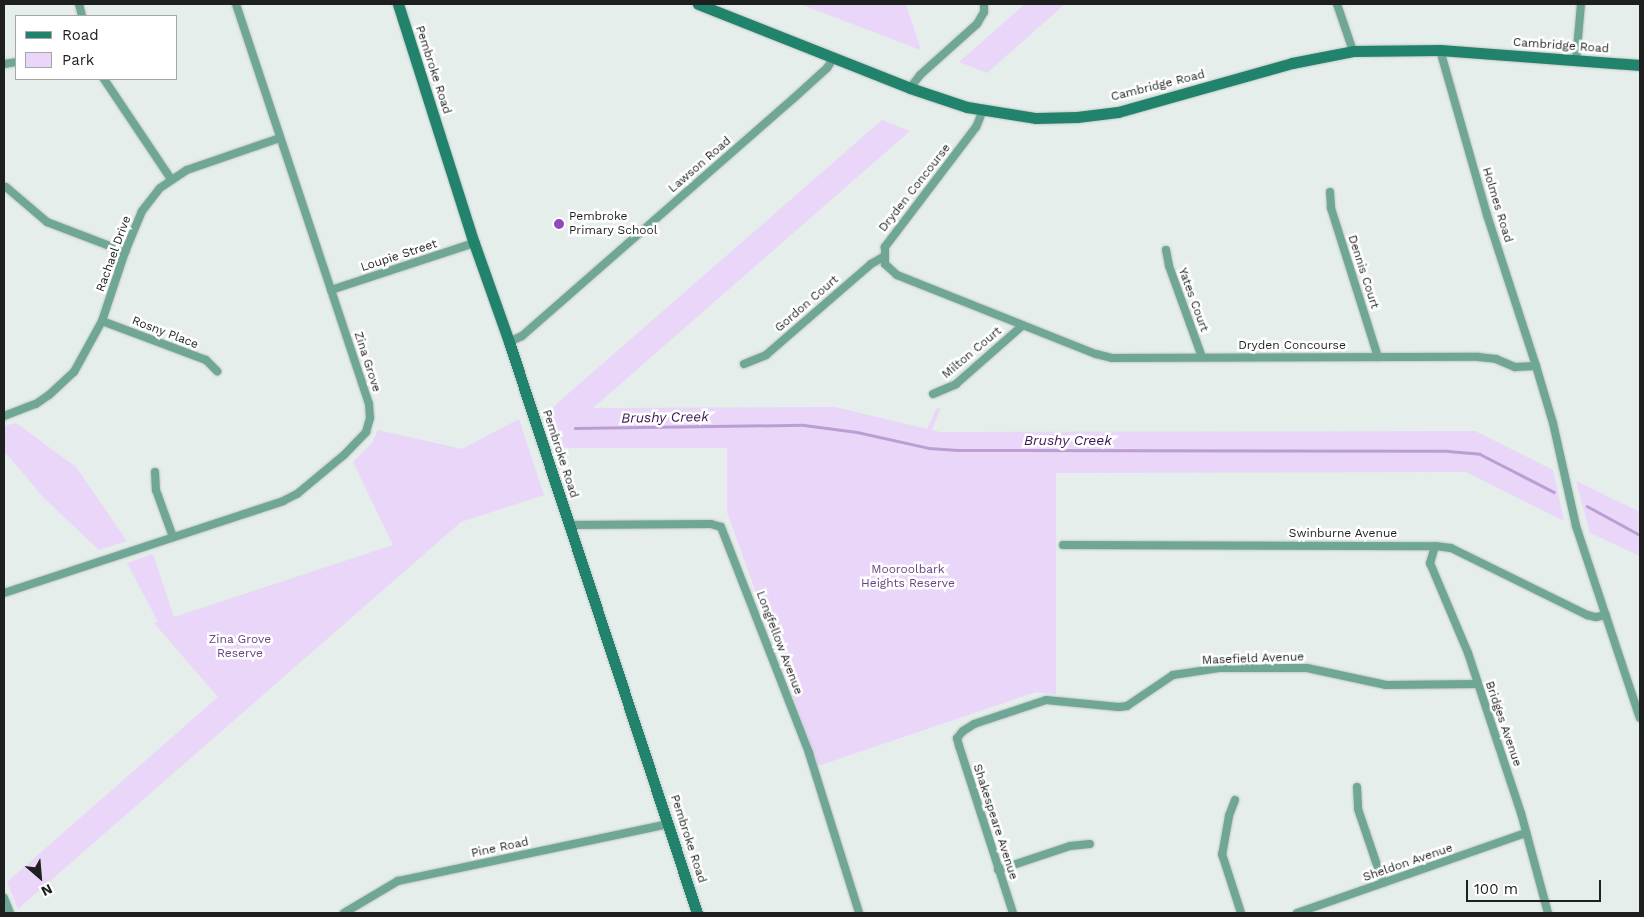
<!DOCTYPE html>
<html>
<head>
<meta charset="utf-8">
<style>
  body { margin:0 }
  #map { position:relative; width:1644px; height:917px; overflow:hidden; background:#e5eeeb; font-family:"Work Sans",sans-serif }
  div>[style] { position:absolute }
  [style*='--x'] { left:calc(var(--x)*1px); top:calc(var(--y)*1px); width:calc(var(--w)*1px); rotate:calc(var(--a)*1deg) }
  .green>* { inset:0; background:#e9d6f9 }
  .stream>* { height:2.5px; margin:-1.25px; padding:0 1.25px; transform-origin:1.25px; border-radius:1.25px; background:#bb9fd2 }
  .roads { filter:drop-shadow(0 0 1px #c1c9c6) drop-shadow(0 0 1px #c1c9c6) }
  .street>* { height:8px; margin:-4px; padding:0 4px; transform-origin:4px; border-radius:4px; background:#70a695 }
  .secondary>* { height:11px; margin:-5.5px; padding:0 5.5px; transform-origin:5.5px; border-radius:5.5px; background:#22836c }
  .dots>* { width:14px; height:14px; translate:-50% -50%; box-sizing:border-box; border:2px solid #fff; border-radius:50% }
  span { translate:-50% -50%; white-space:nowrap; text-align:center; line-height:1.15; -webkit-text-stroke:5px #fff; paint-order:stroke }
  .street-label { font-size:12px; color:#1d201f }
  .poi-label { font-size:12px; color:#1d201f }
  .left { translate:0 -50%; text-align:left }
  .park-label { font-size:12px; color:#684383 }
  .water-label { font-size:14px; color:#3b1653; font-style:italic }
  .frame { position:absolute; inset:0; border:5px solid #1d201f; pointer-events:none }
  .legend { position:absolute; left:15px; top:15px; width:162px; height:65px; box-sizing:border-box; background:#fff; border:1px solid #a5a6a5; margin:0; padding:6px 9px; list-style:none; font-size:15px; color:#1d201f }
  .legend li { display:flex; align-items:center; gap:10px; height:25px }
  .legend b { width:25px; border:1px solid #a5a6a5 }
  .north { position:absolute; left:15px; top:852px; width:50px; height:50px; -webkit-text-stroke:4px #fff; paint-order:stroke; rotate:153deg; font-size:14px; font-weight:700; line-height:20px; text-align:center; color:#1d201f }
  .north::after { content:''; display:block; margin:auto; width:18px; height:22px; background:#1d201f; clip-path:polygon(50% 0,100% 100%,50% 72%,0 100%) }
  .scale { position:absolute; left:1466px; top:880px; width:135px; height:22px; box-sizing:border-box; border:2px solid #1d201f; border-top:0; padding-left:6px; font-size:15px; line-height:18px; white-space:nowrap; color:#1d201f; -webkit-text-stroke:4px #fff; paint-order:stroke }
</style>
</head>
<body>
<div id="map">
  <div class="green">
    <i style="clip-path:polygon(800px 4px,906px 4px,921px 50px,918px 49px)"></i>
    <i style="clip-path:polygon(1025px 4px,1065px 4px,987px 73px,959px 62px)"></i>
    <i style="clip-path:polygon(882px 120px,910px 131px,593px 408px,835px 407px,927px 429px,936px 409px,941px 408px,932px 430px,940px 432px,1475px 431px,1553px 470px,1564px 521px,1466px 472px,1056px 473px,1056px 694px,1036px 692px,818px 766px,727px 512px,727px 448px,558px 448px,546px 413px)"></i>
    <i style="clip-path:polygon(519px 419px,544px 495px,461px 522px,18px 909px,7px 882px,218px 697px,154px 623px,158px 622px,127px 563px,153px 554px,174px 617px,393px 545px,353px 462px,372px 443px,378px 430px,462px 449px)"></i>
    <i style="clip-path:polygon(16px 423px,76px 467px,127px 541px,99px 550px,44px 498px,4px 451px,4px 426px)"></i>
    <i style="clip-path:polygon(1576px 481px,1640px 512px,1640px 556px,1590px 533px)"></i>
  </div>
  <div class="stream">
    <i style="--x:575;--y:428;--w:229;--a:-0.8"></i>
    <i style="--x:804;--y:425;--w:53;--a:7.5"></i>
    <i style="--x:857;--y:432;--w:74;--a:12.5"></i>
    <i style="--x:929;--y:448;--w:28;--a:4"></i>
    <i style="--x:957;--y:450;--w:491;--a:0.1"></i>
    <i style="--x:1448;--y:451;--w:32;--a:5"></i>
    <i style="--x:1480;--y:454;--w:83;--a:27.2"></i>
    <i style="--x:1587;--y:506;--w:60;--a:28.7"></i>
  </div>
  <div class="roads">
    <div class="street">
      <i style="--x:79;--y:4;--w:12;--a:76"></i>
      <i style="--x:1337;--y:4;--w:50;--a:71.2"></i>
      <i style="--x:1440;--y:50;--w:172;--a:74.1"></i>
      <i style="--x:1487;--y:215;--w:159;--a:72"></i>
      <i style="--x:1576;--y:61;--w:57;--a:-85"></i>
      <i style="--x:4;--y:64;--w:12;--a:-9"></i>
      <i style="--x:104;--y:79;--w:120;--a:56.2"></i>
      <i style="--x:910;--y:88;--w:16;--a:-52"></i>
      <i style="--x:920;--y:75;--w:76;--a:-41.8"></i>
      <i style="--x:977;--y:24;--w:14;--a:-60"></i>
      <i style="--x:984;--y:12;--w:8;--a:-90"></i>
      <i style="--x:983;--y:110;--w:18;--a:112"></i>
      <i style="--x:976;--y:127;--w:151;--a:127.2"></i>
      <i style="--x:885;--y:247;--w:17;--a:90"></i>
      <i style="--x:885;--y:264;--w:16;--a:43"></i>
      <i style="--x:897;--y:275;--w:214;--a:21.7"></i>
      <i style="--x:1096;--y:354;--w:16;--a:14"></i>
      <i style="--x:1112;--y:358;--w:366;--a:-0.2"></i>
      <i style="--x:1478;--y:357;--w:18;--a:6"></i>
      <i style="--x:1496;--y:359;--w:21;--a:23"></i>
      <i style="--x:1515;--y:367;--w:21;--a:-3"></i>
      <i style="--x:1536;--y:366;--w:59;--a:73.4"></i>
      <i style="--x:1553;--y:423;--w:106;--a:77.4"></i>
      <i style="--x:1576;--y:526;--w:202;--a:71.6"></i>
      <i style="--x:6;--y:187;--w:54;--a:40.5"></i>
      <i style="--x:47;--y:222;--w:84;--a:21"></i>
      <i style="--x:1330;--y:192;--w:16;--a:86"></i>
      <i style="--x:1331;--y:208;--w:156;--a:72.5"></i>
      <i style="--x:1166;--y:250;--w:16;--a:79"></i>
      <i style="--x:1169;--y:266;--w:97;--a:70.1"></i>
      <i style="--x:331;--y:290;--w:151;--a:-18.2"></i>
      <i style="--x:102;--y:321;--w:111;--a:20.6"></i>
      <i style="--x:206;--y:360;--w:16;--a:45"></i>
      <i style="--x:509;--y:342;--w:14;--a:-25"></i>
      <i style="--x:522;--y:336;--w:361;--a:-41.2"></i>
      <i style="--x:794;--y:98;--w:45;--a:-42.3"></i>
      <i style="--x:827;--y:68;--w:11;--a:-56"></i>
      <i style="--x:744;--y:364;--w:24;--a:-22"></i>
      <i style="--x:766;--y:355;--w:139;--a:-40.9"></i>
      <i style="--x:871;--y:264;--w:14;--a:-30"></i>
      <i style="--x:933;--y:394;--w:25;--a:-23"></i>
      <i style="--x:956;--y:384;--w:89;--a:-41.4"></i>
      <i style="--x:4;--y:416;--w:34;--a:-21"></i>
      <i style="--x:36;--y:404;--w:16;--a:-35"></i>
      <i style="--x:49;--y:395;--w:34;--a:-43"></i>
      <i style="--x:74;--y:372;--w:58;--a:-61.2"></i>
      <i style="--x:102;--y:321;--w:73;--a:-71.6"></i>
      <i style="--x:125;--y:252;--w:44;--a:-67.5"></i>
      <i style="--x:142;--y:211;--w:29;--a:-52"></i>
      <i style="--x:160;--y:188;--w:32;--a:-34"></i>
      <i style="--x:187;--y:170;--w:98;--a:-19"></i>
      <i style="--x:155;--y:472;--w:18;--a:87"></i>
      <i style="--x:156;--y:490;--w:50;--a:70.1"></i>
      <i style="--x:569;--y:525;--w:142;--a:-0.4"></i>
      <i style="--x:711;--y:524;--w:10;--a:17"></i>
      <i style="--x:721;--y:527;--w:243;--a:68.7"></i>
      <i style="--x:809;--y:753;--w:168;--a:72.6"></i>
      <i style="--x:1063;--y:545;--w:372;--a:0.2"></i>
      <i style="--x:1435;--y:546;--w:16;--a:7"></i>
      <i style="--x:1451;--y:548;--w:152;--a:26.2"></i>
      <i style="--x:1587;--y:615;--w:9;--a:13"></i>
      <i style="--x:1596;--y:617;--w:10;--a:-11"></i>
      <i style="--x:1435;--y:546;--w:18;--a:106"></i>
      <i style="--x:1430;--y:563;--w:98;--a:67.1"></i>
      <i style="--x:1468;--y:653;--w:169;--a:71.7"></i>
      <i style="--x:1521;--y:813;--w:104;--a:74.9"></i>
      <i style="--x:4;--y:593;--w:294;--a:-18.2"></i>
      <i style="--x:283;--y:501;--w:16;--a:-27"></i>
      <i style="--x:297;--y:494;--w:61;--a:-39.7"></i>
      <i style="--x:344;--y:455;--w:32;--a:-46"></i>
      <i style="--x:366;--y:432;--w:15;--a:-74"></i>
      <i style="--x:370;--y:418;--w:14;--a:-94"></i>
      <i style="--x:369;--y:404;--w:422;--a:-108.4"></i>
      <i style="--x:1357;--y:787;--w:22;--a:87"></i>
      <i style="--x:1358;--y:809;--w:78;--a:71.3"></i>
      <i style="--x:1235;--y:800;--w:17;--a:111"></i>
      <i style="--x:1229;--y:816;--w:39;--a:100"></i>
      <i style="--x:1222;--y:854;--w:62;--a:72.1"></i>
      <i style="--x:998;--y:870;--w:76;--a:-18.4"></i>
      <i style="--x:1070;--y:846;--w:20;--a:-6"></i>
      <i style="--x:4;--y:898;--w:16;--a:68"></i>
      <i style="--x:344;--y:913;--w:63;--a:-30.7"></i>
      <i style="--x:398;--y:881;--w:276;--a:-11.9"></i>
      <i style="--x:1013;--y:913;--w:176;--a:-107.9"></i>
      <i style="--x:959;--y:746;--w:8;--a:-104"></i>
      <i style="--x:957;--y:738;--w:9;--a:-49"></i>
      <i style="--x:963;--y:731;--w:13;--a:-32"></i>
      <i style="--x:974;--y:724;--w:76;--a:-18.4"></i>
      <i style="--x:1046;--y:700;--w:73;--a:5.5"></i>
      <i style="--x:1119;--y:707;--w:8;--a:-7"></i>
      <i style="--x:1127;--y:706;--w:55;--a:-34"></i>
      <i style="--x:1173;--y:675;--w:48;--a:-8.5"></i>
      <i style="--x:1220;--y:668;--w:87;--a:0"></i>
      <i style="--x:1307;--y:668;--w:81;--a:12.1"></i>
      <i style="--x:1386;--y:685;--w:91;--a:-0.6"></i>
      <i style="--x:1297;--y:913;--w:243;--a:-19.3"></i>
    </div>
    <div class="secondary">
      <i style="--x:398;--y:4;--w:251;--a:72.4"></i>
      <i style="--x:474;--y:243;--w:105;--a:70.5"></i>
      <i style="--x:509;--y:342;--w:601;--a:71.78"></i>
      <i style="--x:698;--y:4;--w:228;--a:21.6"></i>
      <i style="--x:910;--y:88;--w:60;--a:18.4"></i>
      <i style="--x:967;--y:107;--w:70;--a:9.1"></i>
      <i style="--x:1036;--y:118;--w:41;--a:-1.4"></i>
      <i style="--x:1077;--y:117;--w:41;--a:-7"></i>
      <i style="--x:1118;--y:112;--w:181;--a:-15.7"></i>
      <i style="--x:1292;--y:63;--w:62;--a:-11.1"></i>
      <i style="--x:1353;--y:51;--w:87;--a:-0.7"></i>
      <i style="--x:1440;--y:50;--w:201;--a:4.3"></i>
    </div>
  </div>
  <div class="dots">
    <i style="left:559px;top:224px;background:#8e49bd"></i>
  </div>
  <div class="street-label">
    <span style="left:1561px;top:46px;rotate:4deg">Cambridge Road</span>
    <span style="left:433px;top:70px;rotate:72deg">Pembroke Road</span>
    <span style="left:1158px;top:86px;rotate:-14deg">Cambridge Road</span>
    <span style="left:700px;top:165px;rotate:-41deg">Lawson Road</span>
    <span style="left:915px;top:188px;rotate:-52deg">Dryden Concourse</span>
    <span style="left:1497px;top:205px;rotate:73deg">Holmes Road</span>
    <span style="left:114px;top:254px;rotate:-70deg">Rachael Drive</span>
    <span style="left:399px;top:256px;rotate:-18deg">Loupie Street</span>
    <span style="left:1363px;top:272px;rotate:72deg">Dennis Court</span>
    <span style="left:1193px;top:300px;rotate:70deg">Yates Court</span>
    <span style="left:807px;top:304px;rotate:-41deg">Gordon Court</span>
    <span style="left:165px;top:333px;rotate:21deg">Rosny Place</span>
    <span style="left:1292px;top:346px">Dryden Concourse</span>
    <span style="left:972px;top:353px;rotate:-40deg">Milton Court</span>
    <span style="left:367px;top:362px;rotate:72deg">Zina Grove</span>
    <span style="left:560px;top:454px;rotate:72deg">Pembroke Road</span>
    <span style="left:1343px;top:534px">Swinburne Avenue</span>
    <span style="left:779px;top:643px;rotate:69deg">Longfellow Avenue</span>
    <span style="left:1253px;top:659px;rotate:-2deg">Masefield Avenue</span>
    <span style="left:1503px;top:724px;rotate:71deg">Bridges Avenue</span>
    <span style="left:995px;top:822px;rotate:72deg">Shakespeare Avenue</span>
    <span style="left:688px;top:839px;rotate:72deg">Pembroke Road</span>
    <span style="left:500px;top:848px;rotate:-12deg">Pine Road</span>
    <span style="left:1408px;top:863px;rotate:-19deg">Sheldon Avenue</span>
  </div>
  <div class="poi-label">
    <span class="left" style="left:569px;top:224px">Pembroke<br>Primary School</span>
  </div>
  <div class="park-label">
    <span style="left:908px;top:577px">Mooroolbark<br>Heights Reserve</span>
    <span style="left:240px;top:647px">Zina Grove<br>Reserve</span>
  </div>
  <div class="water-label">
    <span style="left:665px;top:417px;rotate:-1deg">Brushy Creek</span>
    <span style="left:1068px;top:440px">Brushy Creek</span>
  </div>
  <div class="frame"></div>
  <ul class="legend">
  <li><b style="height:6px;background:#22836c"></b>Road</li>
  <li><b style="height:14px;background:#e9d6f9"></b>Park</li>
  </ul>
  <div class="north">N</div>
  <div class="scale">100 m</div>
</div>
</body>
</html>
